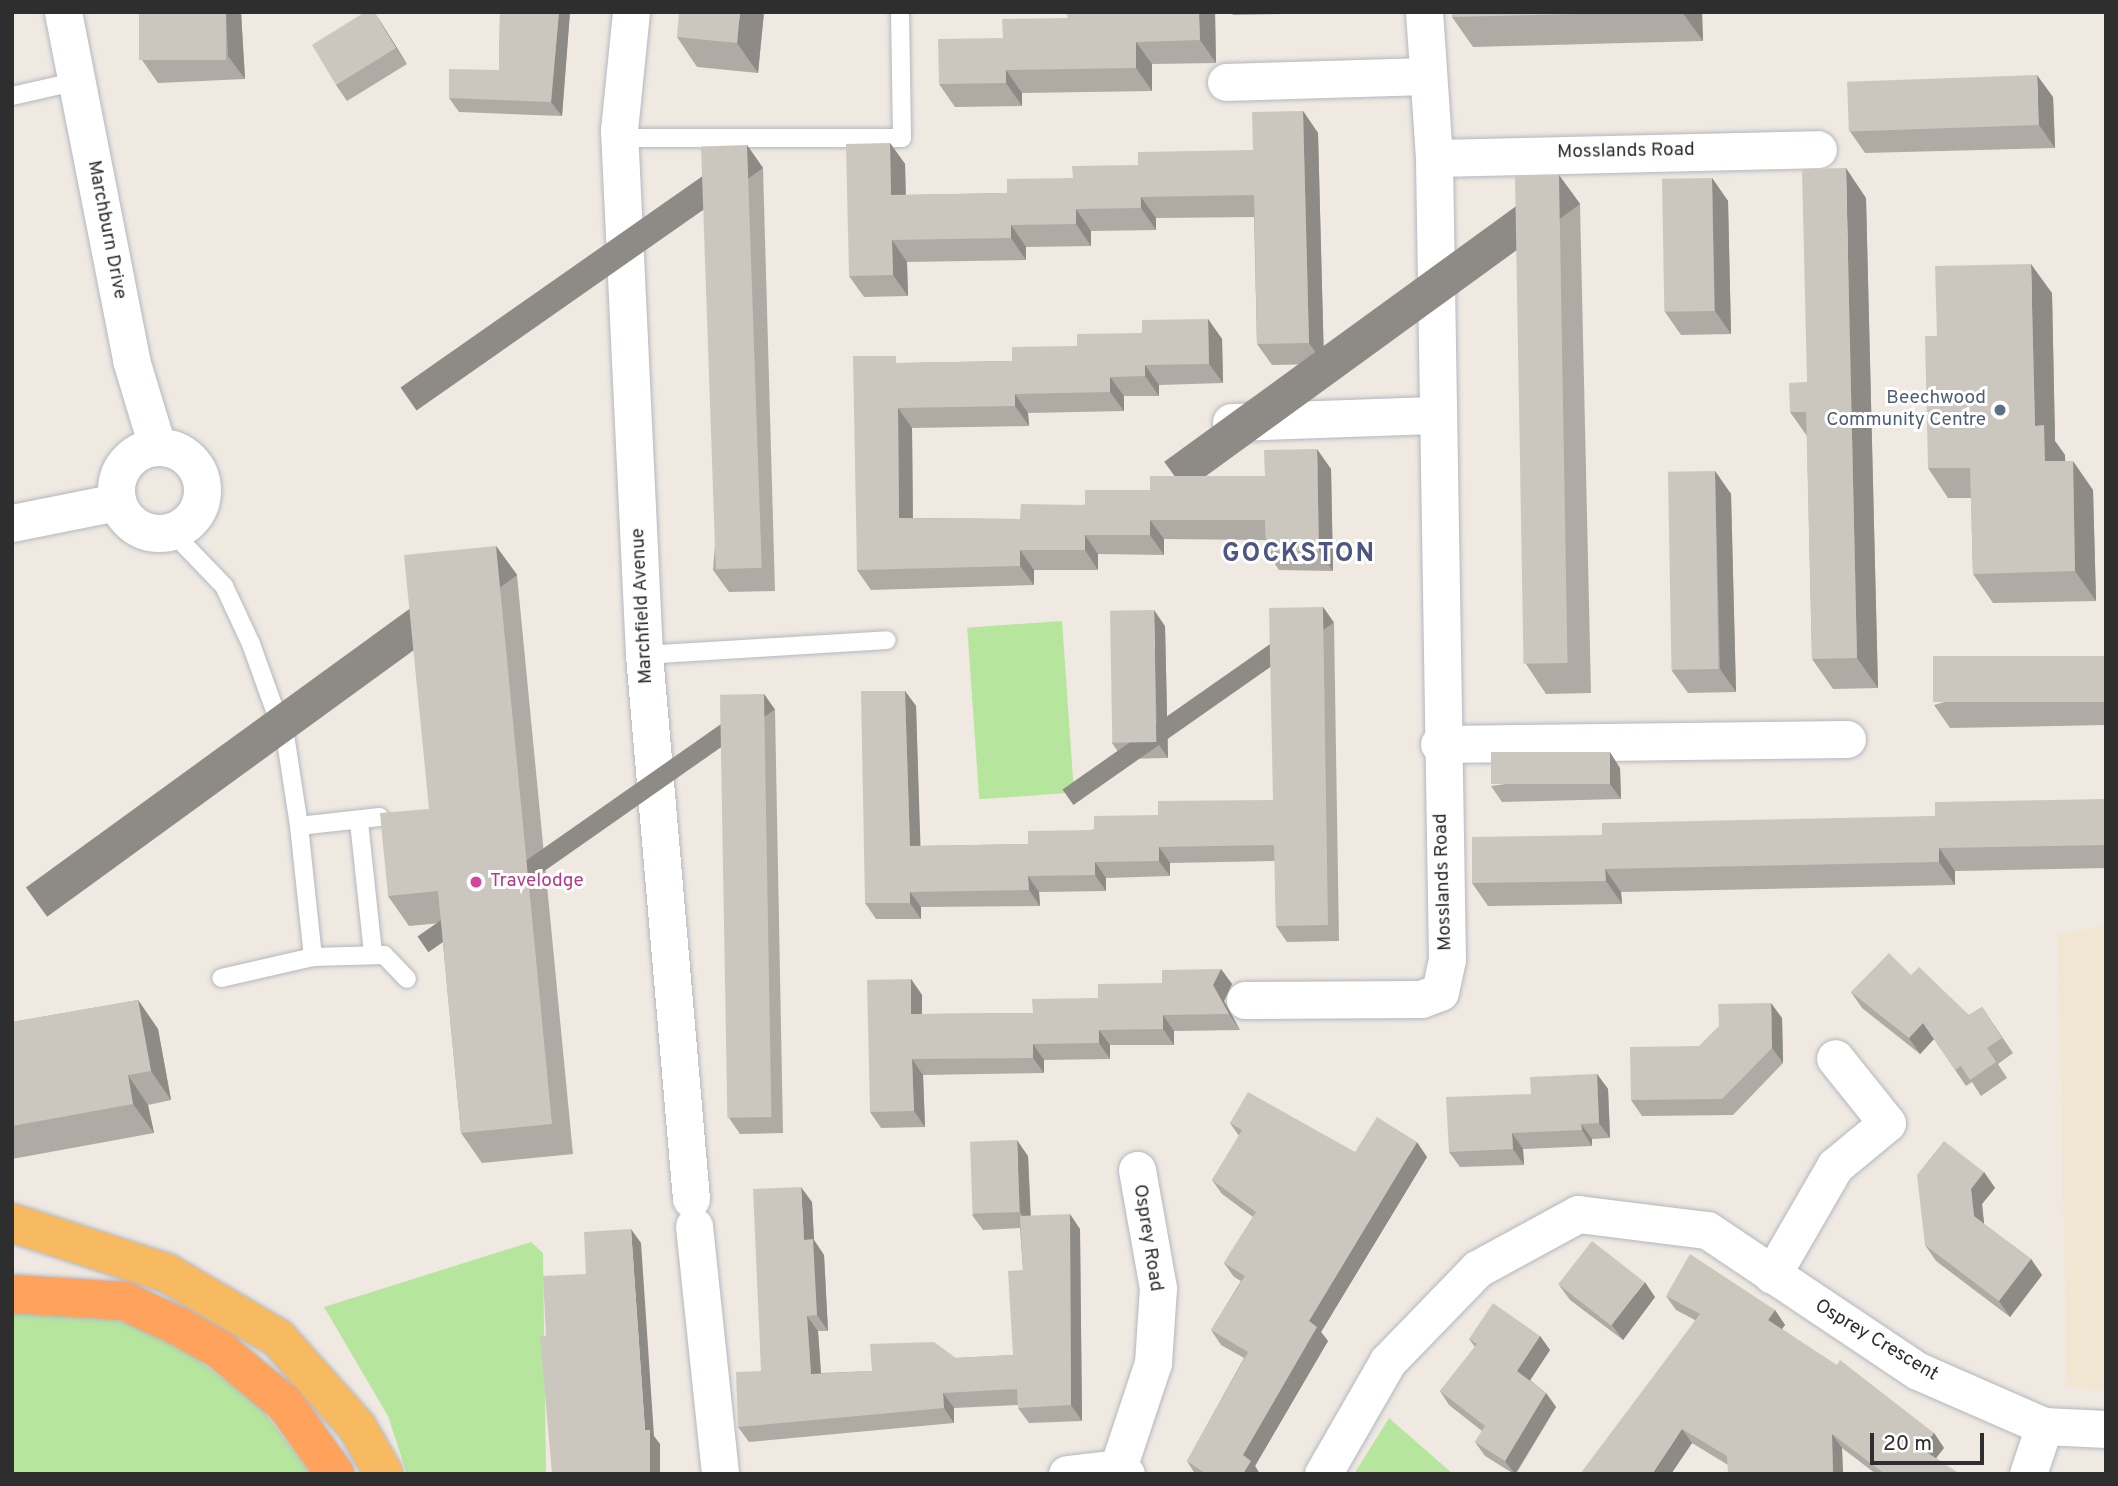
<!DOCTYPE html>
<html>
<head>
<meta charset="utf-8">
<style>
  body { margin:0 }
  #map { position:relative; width:2118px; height:1486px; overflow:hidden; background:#efe9e1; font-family:Overpass,sans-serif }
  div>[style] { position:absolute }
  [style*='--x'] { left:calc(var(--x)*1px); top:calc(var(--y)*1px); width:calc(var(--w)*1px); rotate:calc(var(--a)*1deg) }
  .education>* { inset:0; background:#f0e6d1 }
  .green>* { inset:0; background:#b6e59e; transform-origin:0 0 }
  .roads { filter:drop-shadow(0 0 2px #b4b7c1) drop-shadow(0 0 2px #b4b7c1) }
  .service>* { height:18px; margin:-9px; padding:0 9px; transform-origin:9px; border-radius:9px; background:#fff }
  .minor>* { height:37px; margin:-18.5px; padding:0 18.5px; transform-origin:18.5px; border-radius:18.5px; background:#fff }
  .minor>.ring { margin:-18.5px; padding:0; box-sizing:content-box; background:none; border:37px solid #fff; border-radius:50% }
  .trunk>* { height:38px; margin:-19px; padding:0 19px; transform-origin:19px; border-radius:19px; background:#f8ba60 }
  .motorway>* { height:38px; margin:-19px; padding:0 19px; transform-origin:19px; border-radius:19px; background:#ffa35c }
  .wall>* { inset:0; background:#afaba4 }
  .shaded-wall>* { inset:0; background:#8e8b86; transform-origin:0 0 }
  .building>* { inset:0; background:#cbc7bf; transform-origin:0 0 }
  .dots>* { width:19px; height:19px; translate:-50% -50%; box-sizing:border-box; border:4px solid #fff; border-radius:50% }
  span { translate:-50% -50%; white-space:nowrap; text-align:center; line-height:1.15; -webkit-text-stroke:6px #fff; paint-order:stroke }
  .street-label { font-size:19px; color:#2e2e2e }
  .service-label { font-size:19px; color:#4e5e75 }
  .right { translate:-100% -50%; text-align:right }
  .hotel-label { font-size:19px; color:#b23c85 }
  .left { translate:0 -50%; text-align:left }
  .district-label { font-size:26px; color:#4d5680; font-weight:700; letter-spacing:2px }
  .frame { position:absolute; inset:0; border:14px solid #2e2e2e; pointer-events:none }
  .scale { position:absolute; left:1870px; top:1433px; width:114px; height:32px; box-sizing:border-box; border:4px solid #2e2e2e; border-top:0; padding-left:9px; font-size:21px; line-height:24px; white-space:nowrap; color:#2e2e2e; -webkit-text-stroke:5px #fff; paint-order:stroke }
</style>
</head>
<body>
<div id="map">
  <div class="education">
    <i style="clip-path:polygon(2106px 925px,2106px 1391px,2067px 1386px,2058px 935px)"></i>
  </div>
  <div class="green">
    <i style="left:1062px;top:621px;width:172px;height:95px;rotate:86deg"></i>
    <i style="clip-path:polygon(531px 1242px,543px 1253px,546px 1474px,407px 1474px,388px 1416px,324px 1307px)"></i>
    <i style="clip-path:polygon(12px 1307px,87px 1312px,139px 1327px,186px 1351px,259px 1405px,311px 1474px,12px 1474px)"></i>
    <i style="clip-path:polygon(1389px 1418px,1453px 1474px,1354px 1474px)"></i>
  </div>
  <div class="roads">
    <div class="service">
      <i style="--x:12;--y:96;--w:68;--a:-12.8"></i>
      <i style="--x:620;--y:138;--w:282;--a:0"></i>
      <i style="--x:902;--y:138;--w:126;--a:-90.9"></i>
      <i style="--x:172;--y:532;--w:75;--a:46.1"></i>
      <i style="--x:224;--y:586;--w:64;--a:65"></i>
      <i style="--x:251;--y:644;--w:103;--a:70.2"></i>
      <i style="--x:286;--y:741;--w:86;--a:81.3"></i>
      <i style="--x:299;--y:826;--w:132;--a:83.9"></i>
      <i style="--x:313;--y:957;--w:94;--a:167.1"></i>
      <i style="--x:644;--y:655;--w:243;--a:-3.5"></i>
      <i style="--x:359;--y:822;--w:133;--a:83.9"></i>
      <i style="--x:299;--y:826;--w:81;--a:-6.4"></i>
      <i style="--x:313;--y:957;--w:71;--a:-1.6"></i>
      <i style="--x:384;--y:955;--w:33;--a:46"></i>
    </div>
    <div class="minor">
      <i style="--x:63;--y:12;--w:355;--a:78.9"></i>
      <i style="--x:131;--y:360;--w:90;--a:73.2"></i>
      <i style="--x:631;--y:12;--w:119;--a:95.8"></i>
      <i style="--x:619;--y:130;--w:526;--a:87.27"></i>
      <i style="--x:644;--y:655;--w:546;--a:85.06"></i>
      <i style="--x:1226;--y:82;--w:199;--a:-1.7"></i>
      <i style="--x:1434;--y:158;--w:384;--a:-1.3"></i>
      <i style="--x:1231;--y:422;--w:205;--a:-2"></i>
      <i class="ring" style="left:116px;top:447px;width:49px;height:49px"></i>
      <i style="--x:12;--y:523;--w:107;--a:-11.3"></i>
      <i style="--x:1439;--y:744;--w:408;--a:-0.7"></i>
      <i style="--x:1245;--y:1000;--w:176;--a:-0.3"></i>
      <i style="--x:1421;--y:999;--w:20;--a:-20"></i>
      <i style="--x:1440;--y:992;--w:33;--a:-78"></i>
      <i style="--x:1447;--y:960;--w:802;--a:-90.93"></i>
      <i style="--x:1434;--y:158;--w:146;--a:-93.9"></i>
      <i style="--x:694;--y:1226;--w:249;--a:84"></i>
      <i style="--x:1772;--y:1275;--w:126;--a:-60"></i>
      <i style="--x:1835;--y:1166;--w:67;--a:-39.6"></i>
      <i style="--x:1887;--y:1123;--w:83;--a:-128.7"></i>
      <i style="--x:1118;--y:1468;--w:111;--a:-71.6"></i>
      <i style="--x:1153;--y:1363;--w:75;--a:-86.2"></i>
      <i style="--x:1158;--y:1288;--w:120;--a:-100.1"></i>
      <i style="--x:1067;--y:1474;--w:51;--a:-6.7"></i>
      <i style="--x:1118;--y:1468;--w:10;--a:37"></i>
      <i style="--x:1323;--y:1474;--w:130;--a:-60.1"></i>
      <i style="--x:1388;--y:1361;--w:128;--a:-45.9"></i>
      <i style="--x:1477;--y:1269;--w:115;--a:-28.6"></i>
      <i style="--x:1578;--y:1214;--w:130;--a:7.1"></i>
      <i style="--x:1707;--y:1230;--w:254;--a:33.8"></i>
      <i style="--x:1918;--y:1371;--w:137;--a:23.6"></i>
      <i style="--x:2044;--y:1426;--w:62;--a:2.8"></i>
      <i style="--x:2028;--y:1474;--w:51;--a:-71.6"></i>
    </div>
    <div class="trunk">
      <i style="--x:12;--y:1223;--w:163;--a:17.9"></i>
      <i style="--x:167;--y:1273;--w:129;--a:30.4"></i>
      <i style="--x:278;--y:1338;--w:119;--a:48.4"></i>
      <i style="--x:357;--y:1427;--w:54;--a:60.1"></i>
    </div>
    <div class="motorway">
      <i style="--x:12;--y:1294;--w:112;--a:3.6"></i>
      <i style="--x:124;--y:1301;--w:60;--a:24.8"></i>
      <i style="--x:178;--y:1326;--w:48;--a:29.7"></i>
      <i style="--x:220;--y:1350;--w:85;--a:39.7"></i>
      <i style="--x:285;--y:1404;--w:86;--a:54.5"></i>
    </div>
  </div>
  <div class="wall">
    <i style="clip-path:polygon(139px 12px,241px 12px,245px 79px,158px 83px,142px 60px)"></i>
    <i style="clip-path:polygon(361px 12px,374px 12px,407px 64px,347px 101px,336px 85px,362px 14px)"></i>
    <i style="clip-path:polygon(500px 12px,570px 12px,562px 116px,459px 112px,449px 98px,499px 70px)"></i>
    <i style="clip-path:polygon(764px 12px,758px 73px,697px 67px,677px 37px)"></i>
    <i style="clip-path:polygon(1067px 12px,1215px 12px,1216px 63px,1152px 64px,1152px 91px,1022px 93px,1022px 106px,955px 107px,939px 84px,1003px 38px,1068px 18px)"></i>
    <i style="clip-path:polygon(1231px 12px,1367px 12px,1233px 15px)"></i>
    <i style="clip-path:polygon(1452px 12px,1702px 12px,1703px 41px,1473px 47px,1452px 17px)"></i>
    <i style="clip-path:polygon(2053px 97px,2055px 148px,1865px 153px,1849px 130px)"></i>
    <i style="clip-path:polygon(1303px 111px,1318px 133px,1324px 364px,1272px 365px,1257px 344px,1254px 217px,1156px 218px,1156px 230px,1091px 231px,1091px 246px,1026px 247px,1026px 260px,907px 262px,908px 296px,864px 297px,849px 276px,890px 143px,905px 164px,906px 195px,1007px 193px,1138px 165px,1253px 150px)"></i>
    <i style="clip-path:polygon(747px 145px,763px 168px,775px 591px,729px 592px,713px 570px)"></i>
    <i style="clip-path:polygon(1559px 175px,1580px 204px,1591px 693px,1546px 694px,1526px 664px)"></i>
    <i style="clip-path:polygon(1712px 178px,1728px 201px,1731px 334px,1681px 335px,1665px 312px)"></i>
    <i style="clip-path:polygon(1866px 198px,1878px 688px,1833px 689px,1812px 659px,1807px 436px,1790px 412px,1807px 382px)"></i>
    <i style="clip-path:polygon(2052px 293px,2055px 441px,2065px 455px,2065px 461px,2093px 490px,2096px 601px,1993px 603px,1973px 574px,1971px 498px,1948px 498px,1928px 468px,1937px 336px)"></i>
    <i style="clip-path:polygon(1208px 319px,1222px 339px,1223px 383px,1159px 385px,1159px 396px,1124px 396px,1124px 411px,1028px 413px,1029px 426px,912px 428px,913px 518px,1020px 519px,1150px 490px,1331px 469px,1333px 571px,1279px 570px,1266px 551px,1266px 540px,1164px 539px,1164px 555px,1098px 554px,1098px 570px,1034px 570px,1034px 585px,871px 590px,857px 570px,901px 363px,1012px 361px,1077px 346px)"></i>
    <i style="clip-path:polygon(1715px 471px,1731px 494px,1736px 692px,1688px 693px,1672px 671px)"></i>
    <i style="clip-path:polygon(496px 546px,517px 575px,573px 1154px,482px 1163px,461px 1133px,441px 923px,409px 926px,388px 896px,429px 809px)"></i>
    <i style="clip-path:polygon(1323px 607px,1334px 623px,1339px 941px,1287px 942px,1276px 926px,1275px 861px,1170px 863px,1170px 876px,1106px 878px,1106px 891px,1039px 892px,1040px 906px,921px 907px,921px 919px,876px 919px,865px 903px,905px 691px,916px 706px,920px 846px,1028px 844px,1158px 815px,1273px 800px)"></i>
    <i style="clip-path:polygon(1165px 626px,1168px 758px,1123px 759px,1112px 743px)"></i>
    <i style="clip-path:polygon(2106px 656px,2106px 725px,1950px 728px,1934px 705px)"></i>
    <i style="clip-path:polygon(764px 694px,775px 710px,783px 1133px,740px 1134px,729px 1118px)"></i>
    <i style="clip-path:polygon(1620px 768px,1621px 799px,1502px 802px,1491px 786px)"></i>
    <i style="clip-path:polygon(2106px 799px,2106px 868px,1955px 871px,1955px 885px,1621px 892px,1622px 904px,1488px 906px,1472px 883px,1602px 835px,1935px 816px)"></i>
    <i style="clip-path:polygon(1221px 969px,1232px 984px,1224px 1001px,1240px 1030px,1174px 1031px,1174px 1045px,1110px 1045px,1110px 1059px,1044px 1060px,1044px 1073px,923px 1075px,925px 1127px,881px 1128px,870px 1112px,911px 979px,922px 995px,922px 1014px,1033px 1013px,1098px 998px)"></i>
    <i style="clip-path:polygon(1911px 975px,1969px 1015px,1982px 1007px,2013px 1053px,1998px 1064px,2007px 1078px,1981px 1096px,1972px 1082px,1966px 1086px,1934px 1039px,1920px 1054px,1862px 1008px,1851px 992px)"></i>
    <i style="clip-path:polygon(138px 1000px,158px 1029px,171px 1100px,148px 1105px,154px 1133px,12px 1159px,12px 1022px)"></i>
    <i style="clip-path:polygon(1782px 1018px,1783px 1063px,1733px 1115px,1642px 1116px,1631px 1100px,1699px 1046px)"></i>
    <i style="clip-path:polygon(1597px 1074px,1608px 1089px,1610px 1138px,1592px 1139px,1592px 1146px,1523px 1149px,1524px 1165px,1460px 1167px,1449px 1152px,1531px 1094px)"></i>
    <i style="clip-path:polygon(1230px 1123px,1355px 1152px,1427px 1157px,1321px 1332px,1328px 1341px,1255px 1466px,1260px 1474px,1195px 1474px,1187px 1461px,1244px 1358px,1221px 1345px,1211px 1330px,1241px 1281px,1234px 1277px,1224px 1263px,1253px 1217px,1222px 1194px,1212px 1180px,1239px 1136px)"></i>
    <i style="clip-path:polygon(1028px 1156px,1031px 1216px,1080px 1229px,1082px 1421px,1029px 1423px,1018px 1408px,1018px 1405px,954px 1408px,954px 1423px,749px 1442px,738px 1427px,761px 1371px,812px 1202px,814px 1240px,824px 1255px,828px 1331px,818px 1331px,821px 1373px,872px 1371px,956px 1358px,1013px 1355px,1023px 1270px,1020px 1228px,983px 1230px,972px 1215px)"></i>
    <i style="clip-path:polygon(1984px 1172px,1995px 1188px,1982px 1204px,1984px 1224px,2031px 1259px,2042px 1275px,2010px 1317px,1936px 1261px,1925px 1245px)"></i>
    <i style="clip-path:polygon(1559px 1285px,1655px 1297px,1623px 1340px,1570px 1300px)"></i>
    <i style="clip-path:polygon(1666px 1296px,1775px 1310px,1785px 1325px,1782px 1329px,1934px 1433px,1944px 1448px,1936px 1458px,1958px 1474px,1876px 1474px,1842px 1448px,1843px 1474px,1728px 1474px,1728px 1465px,1692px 1443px,1671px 1474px,1695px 1320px,1676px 1310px)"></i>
    <i style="clip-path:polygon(1540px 1336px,1550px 1350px,1530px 1380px,1546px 1393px,1556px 1407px,1516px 1474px,1514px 1474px,1485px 1456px,1475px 1442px,1482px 1431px,1449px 1405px,1440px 1391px,1475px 1347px,1469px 1339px)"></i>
  </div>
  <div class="shaded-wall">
    <i style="clip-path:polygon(226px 12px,241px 12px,245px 79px,228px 56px)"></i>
    <i style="clip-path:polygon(374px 12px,382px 24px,407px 64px,396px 48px)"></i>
    <i style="clip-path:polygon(559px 12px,570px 12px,562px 116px,551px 102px)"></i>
    <i style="clip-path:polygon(740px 12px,764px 12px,758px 73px,737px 43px)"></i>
    <i style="clip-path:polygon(1199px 12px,1215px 12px,1216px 63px,1200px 40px)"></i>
    <i style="clip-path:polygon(1682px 12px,1702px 12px,1703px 41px)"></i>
    <i style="clip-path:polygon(1136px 42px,1152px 64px,1152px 91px,1136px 68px)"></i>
    <i style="clip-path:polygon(1006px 70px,1022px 93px,1022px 106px,1006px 83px)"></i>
    <i style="clip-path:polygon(2037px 75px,2053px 97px,2055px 148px,2039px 125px)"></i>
    <i style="clip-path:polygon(1303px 111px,1318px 133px,1324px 364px,1309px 343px)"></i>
    <i style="clip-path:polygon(890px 143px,905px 164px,906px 216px,891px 195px)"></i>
    <i style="left:747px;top:145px;width:28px;height:423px;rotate:55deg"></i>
    <i style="clip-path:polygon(1846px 168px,1866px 198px,1878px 688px,1857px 658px)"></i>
    <i style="left:1559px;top:175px;width:36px;height:488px;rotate:54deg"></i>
    <i style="clip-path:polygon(1712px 178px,1728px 201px,1731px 334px,1715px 311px)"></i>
    <i style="clip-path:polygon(1141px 197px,1156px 218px,1156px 230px,1141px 208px)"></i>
    <i style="clip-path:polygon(1076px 209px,1091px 231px,1091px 246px,1076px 224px)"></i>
    <i style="clip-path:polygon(1011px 225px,1026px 247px,1026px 260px,1011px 238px)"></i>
    <i style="clip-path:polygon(892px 240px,907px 262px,908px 296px,893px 275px)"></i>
    <i style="clip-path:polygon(2031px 264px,2052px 293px,2055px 441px,2065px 455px,2066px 491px,2045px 461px,2035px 426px)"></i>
    <i style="clip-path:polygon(1208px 319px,1222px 339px,1223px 383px,1209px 364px)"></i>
    <i style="clip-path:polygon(1145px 365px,1159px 385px,1159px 396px,1145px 376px)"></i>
    <i style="clip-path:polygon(1110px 377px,1124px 396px,1124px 411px,1110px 392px)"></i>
    <i style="clip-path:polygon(1015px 394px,1028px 413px,1029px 426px,1015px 406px)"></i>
    <i style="clip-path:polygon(898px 408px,912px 428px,913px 538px,899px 518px)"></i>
    <i style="clip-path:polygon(1317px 449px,1331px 469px,1333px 571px,1319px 551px)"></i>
    <i style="clip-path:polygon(2073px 461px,2093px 490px,2096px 601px,2075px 571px)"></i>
    <i style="clip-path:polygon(1715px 471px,1731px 494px,1736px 692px,1720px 669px)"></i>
    <i style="clip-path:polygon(1150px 520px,1164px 539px,1164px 555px,1150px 535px)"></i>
    <i style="clip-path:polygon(1085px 535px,1098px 554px,1098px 570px,1085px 550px)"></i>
    <i style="left:496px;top:546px;width:36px;height:581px;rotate:54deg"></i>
    <i style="clip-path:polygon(1020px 550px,1034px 570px,1034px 585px,1020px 566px)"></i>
    <i style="left:1323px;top:607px;width:19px;height:318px;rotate:55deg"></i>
    <i style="clip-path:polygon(1154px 610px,1165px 626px,1168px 758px,1157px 742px)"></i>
    <i style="clip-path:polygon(905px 691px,916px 706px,921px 862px,910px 846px)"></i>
    <i style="left:764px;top:694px;width:19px;height:423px;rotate:55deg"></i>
    <i style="clip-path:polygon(1610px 752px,1620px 768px,1621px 799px,1610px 784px)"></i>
    <i style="clip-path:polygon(1159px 847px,1170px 863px,1170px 876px,1159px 861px)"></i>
    <i style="clip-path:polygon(1939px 848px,1955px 871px,1955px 885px,1939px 862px)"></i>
    <i style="clip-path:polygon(1095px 862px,1106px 878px,1106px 891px,1095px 875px)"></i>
    <i style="clip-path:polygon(1605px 869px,1621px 892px,1622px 904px,1606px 881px)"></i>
    <i style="clip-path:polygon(1028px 876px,1039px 892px,1040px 906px,1029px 890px)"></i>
    <i style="clip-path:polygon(910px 892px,921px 907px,921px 919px,910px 903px)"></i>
    <i style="clip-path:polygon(1221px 969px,1232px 984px,1224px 1001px,1240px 1030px,1229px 1014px,1213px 985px)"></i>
    <i style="clip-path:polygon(911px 979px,922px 995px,922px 1029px,911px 1014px)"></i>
    <i style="clip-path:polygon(138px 1000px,158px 1029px,171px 1100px,151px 1071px)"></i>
    <i style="clip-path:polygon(1771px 1003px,1782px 1018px,1783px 1063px,1772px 1048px)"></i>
    <i style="clip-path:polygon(1163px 1015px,1174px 1031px,1174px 1045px,1163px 1029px)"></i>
    <i style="clip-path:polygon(1923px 1023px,1934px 1039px,1920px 1054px,1909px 1038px)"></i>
    <i style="clip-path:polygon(1099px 1030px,1110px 1045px,1110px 1059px,1099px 1043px)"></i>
    <i style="clip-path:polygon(1033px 1044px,1044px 1060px,1044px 1073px,1033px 1058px)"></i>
    <i style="clip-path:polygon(912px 1059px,923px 1075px,925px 1127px,914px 1111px)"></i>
    <i style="clip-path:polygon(1597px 1074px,1608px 1089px,1610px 1138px,1599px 1123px)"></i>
    <i style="clip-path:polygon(128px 1075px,148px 1105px,154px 1133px,133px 1104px)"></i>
    <i style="clip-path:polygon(1581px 1124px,1592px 1139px,1592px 1146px,1582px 1130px)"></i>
    <i style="clip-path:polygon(1512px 1133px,1523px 1149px,1524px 1165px,1513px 1149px)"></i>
    <i style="clip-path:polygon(1017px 1140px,1028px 1156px,1031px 1228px,1020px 1212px)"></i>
    <i style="clip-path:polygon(1417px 1142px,1427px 1157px,1321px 1332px,1328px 1341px,1255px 1466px,1260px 1474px,1243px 1474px,1243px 1455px,1309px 1321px)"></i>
    <i style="clip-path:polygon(1984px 1172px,1995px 1188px,1982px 1204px,1985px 1232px,1974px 1216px,1971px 1189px)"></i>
    <i style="clip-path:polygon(801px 1187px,812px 1202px,814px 1240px,824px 1255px,828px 1331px,817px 1315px,804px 1240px)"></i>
    <i style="clip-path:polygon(1070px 1214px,1080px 1229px,1082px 1421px,1071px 1405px)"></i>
    <i style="clip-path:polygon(631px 1229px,641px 1243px,654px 1436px,660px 1444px,660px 1474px,650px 1474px,645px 1430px)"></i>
    <i style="clip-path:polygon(2031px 1259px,2042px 1275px,2010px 1317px,1999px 1301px)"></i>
    <i style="clip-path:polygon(1645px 1282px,1655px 1297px,1623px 1340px,1612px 1325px)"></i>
    <i style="clip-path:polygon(1775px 1310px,1785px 1325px,1778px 1334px,1768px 1320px)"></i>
    <i style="clip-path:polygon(807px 1316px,818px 1331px,822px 1389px,811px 1374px)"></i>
    <i style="clip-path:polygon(1540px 1336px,1550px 1350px,1527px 1385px,1517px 1371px)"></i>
    <i style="clip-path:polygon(943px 1393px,954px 1408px,954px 1423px,944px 1408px)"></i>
    <i style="clip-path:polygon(1546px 1393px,1556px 1407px,1515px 1474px,1505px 1461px)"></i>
    <i style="clip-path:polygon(1682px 1429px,1692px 1443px,1671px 1474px,1652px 1474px)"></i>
    <i style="clip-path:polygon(1934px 1433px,1944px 1448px,1932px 1463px,1922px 1449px)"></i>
    <i style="clip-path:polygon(1832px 1434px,1842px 1448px,1843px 1474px,1833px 1474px)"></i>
  </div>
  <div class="building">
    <i style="left:139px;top:12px;width:87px;height:48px"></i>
    <i style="clip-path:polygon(365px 12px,374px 12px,396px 48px,336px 85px,312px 45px)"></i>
    <i style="clip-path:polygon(500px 12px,559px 12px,551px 102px,449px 98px,449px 69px,499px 70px)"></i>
    <i style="clip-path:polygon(679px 12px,740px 12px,737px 43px,677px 37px)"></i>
    <i style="clip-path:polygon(1067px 12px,1199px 12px,1200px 40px,1136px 42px,1136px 68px,1006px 70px,1006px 83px,939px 84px,938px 39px,1003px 38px,1002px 19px,1068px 18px)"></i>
    <i style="clip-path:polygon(1452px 12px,1664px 12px,1452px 17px)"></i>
    <i style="left:2037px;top:75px;width:50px;height:190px;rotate:88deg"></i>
    <i style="clip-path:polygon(1303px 111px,1309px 343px,1257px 344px,1254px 195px,1141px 197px,1141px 208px,1076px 209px,1076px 224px,1011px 225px,1011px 238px,892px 240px,893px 275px,849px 276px,846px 144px,890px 143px,891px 195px,1007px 193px,1007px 179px,1073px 178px,1072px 166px,1138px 165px,1138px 152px,1253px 150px,1252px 112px)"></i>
    <i style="left:747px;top:145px;width:423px;height:46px;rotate:88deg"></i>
    <i style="clip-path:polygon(1846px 168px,1857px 658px,1812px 659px,1806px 412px,1790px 412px,1789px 383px,1807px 382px,1802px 169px)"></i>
    <i style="left:1559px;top:175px;width:488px;height:44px;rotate:89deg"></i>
    <i style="left:1712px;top:178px;width:133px;height:50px;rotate:89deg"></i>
    <i style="clip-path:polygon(2031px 264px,2035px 426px,2044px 425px,2045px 461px,2073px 461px,2075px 571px,1973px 574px,1970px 468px,1928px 468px,1925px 336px,1937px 336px,1935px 266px)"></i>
    <i style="clip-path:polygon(1208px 319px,1209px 364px,1145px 365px,1145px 376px,1110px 377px,1110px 392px,1015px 394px,1015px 406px,898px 408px,899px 518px,1020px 519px,1021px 504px,1085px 505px,1085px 490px,1150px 490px,1150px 476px,1265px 476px,1264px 450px,1317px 449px,1319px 551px,1266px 551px,1265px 520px,1150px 520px,1150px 535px,1085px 535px,1085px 550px,1020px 550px,1020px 566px,857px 570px,853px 356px,896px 356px,896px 363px,1012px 361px,1012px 347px,1077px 346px,1077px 334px,1142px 333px,1142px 320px)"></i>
    <i style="left:1715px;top:471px;width:198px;height:47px;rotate:89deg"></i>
    <i style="clip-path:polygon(496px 546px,552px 1124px,461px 1133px,438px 891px,388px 896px,380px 813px,429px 809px,404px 555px)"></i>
    <i style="clip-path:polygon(1323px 607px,1328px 925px,1276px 926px,1274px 845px,1159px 847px,1159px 861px,1095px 862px,1095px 875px,1028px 876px,1029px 890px,910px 892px,910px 903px,865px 903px,861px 691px,905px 691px,910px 846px,1028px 844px,1028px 831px,1094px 830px,1094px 816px,1158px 815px,1158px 801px,1273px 800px,1269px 608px)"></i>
    <i style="left:1154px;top:610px;width:132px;height:44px;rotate:89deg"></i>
    <i style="left:2106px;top:656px;width:46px;height:173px;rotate:90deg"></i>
    <i style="left:764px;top:694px;width:423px;height:44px;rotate:89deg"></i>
    <i style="left:1610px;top:752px;width:32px;height:119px;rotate:90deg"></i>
    <i style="clip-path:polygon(2106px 799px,2106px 845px,1939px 848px,1939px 862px,1605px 869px,1606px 881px,1472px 883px,1472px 837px,1602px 835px,1602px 823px,1935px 816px,1935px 802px)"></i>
    <i style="clip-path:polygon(1889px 953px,1911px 975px,1919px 967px,1969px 1015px,1982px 1007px,2002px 1038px,1987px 1048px,1996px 1062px,1970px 1080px,1961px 1066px,1955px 1070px,1923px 1023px,1909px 1038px,1851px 992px)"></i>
    <i style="clip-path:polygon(1221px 969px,1213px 985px,1229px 1014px,1163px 1015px,1163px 1029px,1099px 1030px,1099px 1043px,1033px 1044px,1033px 1058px,912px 1059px,914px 1111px,870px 1112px,867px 980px,911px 979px,911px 1014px,1033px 1013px,1032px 999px,1098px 998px,1098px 984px,1162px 983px,1162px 970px)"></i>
    <i style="clip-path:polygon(138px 1000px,151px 1071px,128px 1075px,133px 1104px,12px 1126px,12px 1022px)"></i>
    <i style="clip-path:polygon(1771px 1003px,1772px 1048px,1722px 1099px,1631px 1100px,1630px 1047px,1699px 1046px,1719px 1026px,1718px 1004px)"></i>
    <i style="clip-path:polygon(1597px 1074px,1599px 1123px,1581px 1124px,1582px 1130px,1512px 1133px,1513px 1149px,1449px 1152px,1446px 1097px,1531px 1094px,1530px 1077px)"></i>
    <i style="clip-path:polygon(1248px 1092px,1355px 1152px,1377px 1117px,1417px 1142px,1309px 1321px,1317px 1327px,1243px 1455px,1251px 1461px,1243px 1474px,1206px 1474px,1187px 1461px,1248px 1352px,1211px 1330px,1245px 1276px,1224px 1263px,1256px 1212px,1212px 1180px,1242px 1130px,1230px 1123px)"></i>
    <i style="left:1017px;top:1140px;width:72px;height:47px;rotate:88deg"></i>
    <i style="clip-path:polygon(1944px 1141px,1984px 1172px,1971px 1189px,1974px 1216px,2031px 1259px,1999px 1301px,1925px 1245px,1917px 1175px)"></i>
    <i style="clip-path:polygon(801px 1187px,804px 1240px,813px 1239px,817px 1315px,807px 1316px,811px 1374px,872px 1371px,870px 1344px,934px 1342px,956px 1358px,1013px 1355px,1008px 1271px,1023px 1270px,1020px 1216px,1070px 1214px,1071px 1405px,1018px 1408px,1017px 1389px,943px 1393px,944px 1408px,738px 1427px,736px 1372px,761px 1371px,753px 1189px)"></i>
    <i style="clip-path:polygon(631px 1229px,645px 1430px,650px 1430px,650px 1474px,552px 1474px,540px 1337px,546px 1336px,543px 1276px,586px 1274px,584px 1232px)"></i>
    <i style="left:1592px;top:1241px;width:67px;height:55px;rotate:38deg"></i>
    <i style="clip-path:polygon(1690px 1254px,1775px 1310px,1768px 1320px,1837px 1365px,1840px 1360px,1934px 1433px,1922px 1449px,1957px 1472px,1957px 1474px,1885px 1474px,1832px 1434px,1833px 1474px,1728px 1474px,1727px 1456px,1682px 1429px,1652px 1474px,1580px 1474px,1700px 1314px,1666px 1296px)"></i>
    <i style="clip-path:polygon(1493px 1303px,1540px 1336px,1517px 1371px,1546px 1393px,1505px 1461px,1475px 1442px,1485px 1426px,1440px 1391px,1477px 1344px,1469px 1339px)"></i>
    <i style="left:2094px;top:1472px;width:12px;height:2px"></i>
  </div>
  <div class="dots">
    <i style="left:2000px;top:410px;background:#5c6f8a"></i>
    <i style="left:476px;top:882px;background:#d1479c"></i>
  </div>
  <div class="street-label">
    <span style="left:1626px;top:152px;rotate:-1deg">Mosslands Road</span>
    <span style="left:106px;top:230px;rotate:79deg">Marchburn Drive</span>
    <span style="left:643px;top:606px;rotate:-93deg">Marchfield Avenue</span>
    <span style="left:1444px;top:882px;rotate:-92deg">Mosslands Road</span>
    <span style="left:1147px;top:1238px;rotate:81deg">Osprey Road</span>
    <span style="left:1876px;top:1341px;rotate:31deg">Osprey Crescent</span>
  </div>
  <div class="service-label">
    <span class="right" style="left:1986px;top:410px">Beechwood<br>Community Centre</span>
  </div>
  <div class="hotel-label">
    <span class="left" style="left:490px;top:882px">Travelodge</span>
  </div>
  <div class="district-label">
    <span style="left:1299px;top:555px">GOCKSTON</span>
  </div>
  <div class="frame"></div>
  <div class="scale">20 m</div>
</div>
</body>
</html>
